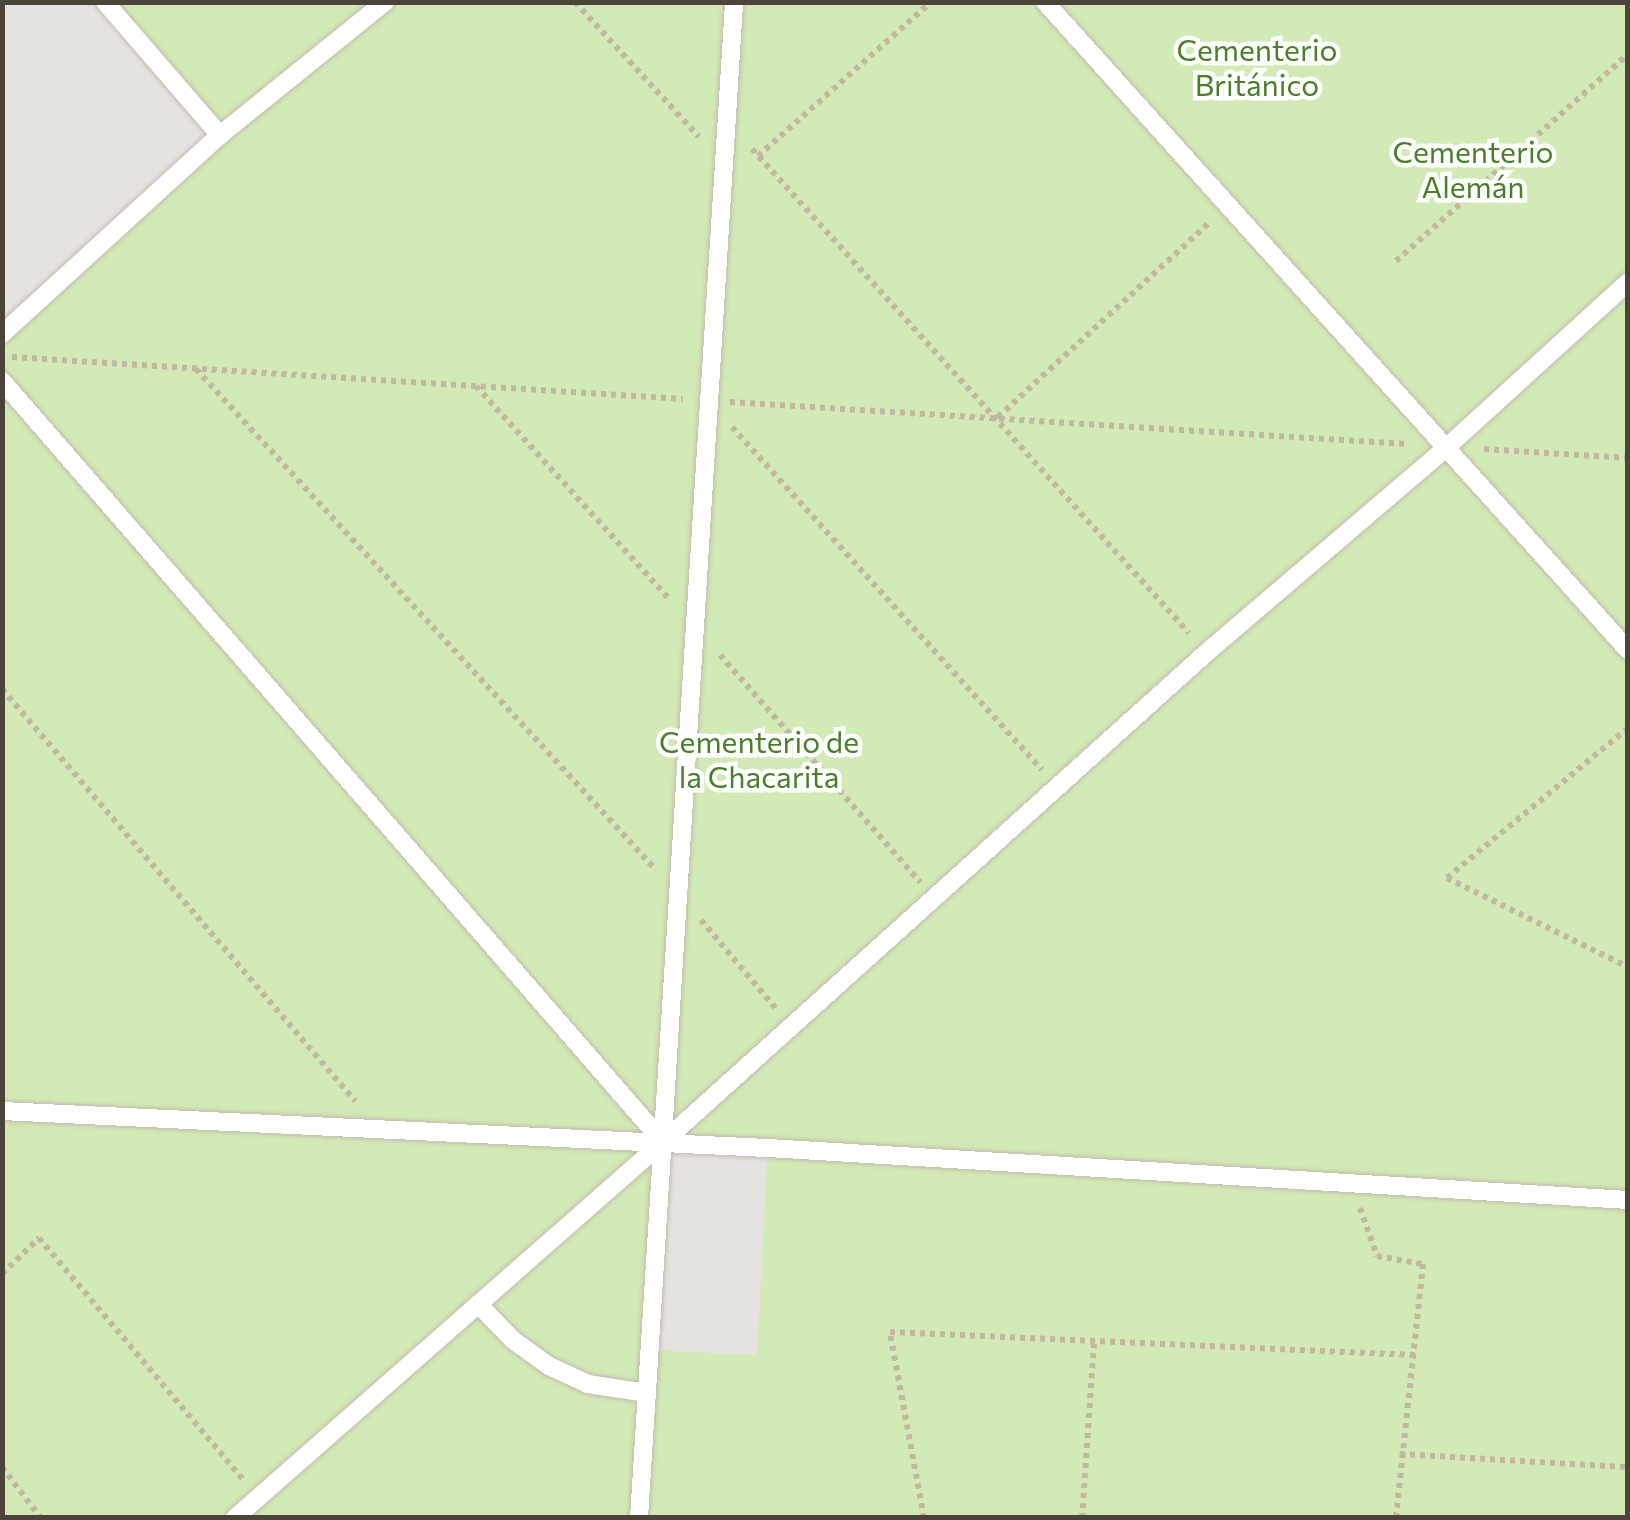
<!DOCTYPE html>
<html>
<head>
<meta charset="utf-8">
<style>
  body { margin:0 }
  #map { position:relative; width:1630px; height:1520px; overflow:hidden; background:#f6f3ec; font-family:Commissioner,sans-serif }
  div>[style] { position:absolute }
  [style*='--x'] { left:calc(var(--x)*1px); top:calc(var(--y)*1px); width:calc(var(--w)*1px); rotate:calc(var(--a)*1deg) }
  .green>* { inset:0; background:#d2eab5; transform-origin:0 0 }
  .parking>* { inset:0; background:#e5e3e0; transform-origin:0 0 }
  .path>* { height:6px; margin-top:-3px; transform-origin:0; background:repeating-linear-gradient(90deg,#c4b79f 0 5px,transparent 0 10px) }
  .roads { filter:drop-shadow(0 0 2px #c2bbae) drop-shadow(0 0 2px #c2bbae) }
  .lane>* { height:18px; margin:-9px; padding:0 9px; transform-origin:9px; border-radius:9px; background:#fff }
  span { translate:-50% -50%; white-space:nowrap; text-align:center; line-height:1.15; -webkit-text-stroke:9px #fff; paint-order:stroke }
  .park-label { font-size:30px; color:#4a7f2a }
  .frame { position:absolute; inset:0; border:5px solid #4b4439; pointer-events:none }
</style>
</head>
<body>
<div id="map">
  <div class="green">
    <i style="left:3px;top:3px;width:1624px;height:1515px"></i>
  </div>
  <div class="parking">
    <i style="clip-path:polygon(3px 3px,105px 3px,220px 135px,3px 334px)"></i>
    <i style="left:663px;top:1142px;width:105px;height:208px;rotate:3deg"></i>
  </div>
  <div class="path">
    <i style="--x:575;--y:2;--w:183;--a:47.4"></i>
    <i style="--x:752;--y:149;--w:652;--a:47.92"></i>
    <i style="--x:758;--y:156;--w:232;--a:-41.7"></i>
    <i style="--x:1396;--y:261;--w:311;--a:-41.7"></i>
    <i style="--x:12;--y:357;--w:672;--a:3.58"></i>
    <i style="--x:196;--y:369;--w:680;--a:47.44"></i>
    <i style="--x:476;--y:386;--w:290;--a:47.8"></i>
    <i style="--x:730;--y:402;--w:678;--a:3.55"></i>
    <i style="--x:998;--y:417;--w:288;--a:-42.6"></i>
    <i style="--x:732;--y:427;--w:462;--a:47.9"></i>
    <i style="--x:1484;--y:449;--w:144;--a:3.6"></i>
    <i style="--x:720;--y:655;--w:303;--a:48.6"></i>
    <i style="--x:2;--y:689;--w:543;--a:49.41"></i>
    <i style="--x:1628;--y:728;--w:235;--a:140.4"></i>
    <i style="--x:1447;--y:878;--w:202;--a:26.2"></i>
    <i style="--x:701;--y:920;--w:118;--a:49.8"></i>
    <i style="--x:1360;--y:1208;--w:51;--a:70.5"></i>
    <i style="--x:1377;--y:1256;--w:47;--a:9.9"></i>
    <i style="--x:1423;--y:1264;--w:255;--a:96.1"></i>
    <i style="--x:2;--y:1274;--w:52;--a:-44.2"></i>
    <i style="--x:39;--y:1238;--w:318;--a:49.8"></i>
    <i style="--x:1400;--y:1454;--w:228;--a:3.3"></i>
    <i style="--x:2;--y:1467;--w:64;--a:52.6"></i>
    <i style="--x:924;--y:1518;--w:189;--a:-100.4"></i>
    <i style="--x:890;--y:1332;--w:526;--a:2.51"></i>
    <i style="--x:1082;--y:1518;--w:177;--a:-86.1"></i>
  </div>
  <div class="roads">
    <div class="lane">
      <i style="--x:105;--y:2;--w:176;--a:49.2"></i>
      <i style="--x:1045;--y:2;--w:872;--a:48.02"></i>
      <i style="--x:2;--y:334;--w:295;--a:-42.4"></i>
      <i style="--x:220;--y:135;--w:212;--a:-38.9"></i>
      <i style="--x:2;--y:381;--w:1008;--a:49.02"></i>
      <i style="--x:2;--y:1111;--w:767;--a:2.77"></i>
      <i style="--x:768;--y:1148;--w:862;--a:3.46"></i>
      <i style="--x:478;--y:1304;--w:50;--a:45.8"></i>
      <i style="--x:513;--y:1340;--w:44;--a:35.8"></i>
      <i style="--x:549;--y:1366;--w:43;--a:24.8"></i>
      <i style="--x:588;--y:1384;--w:60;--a:8.7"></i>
      <i style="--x:235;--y:1518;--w:570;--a:-41.3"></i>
      <i style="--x:663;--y:1142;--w:731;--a:-42"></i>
      <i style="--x:1206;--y:653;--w:318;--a:-40.5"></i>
      <i style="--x:1448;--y:446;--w:244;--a:-42.3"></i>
      <i style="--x:639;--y:1518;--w:1519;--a:-86.41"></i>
    </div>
  </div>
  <div class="park-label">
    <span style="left:1257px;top:66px">Cementerio<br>Británico</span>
    <span style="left:1473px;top:168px">Cementerio<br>Alemán</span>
    <span style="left:759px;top:758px">Cementerio de<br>la Chacarita</span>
  </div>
  <div class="frame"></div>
</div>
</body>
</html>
